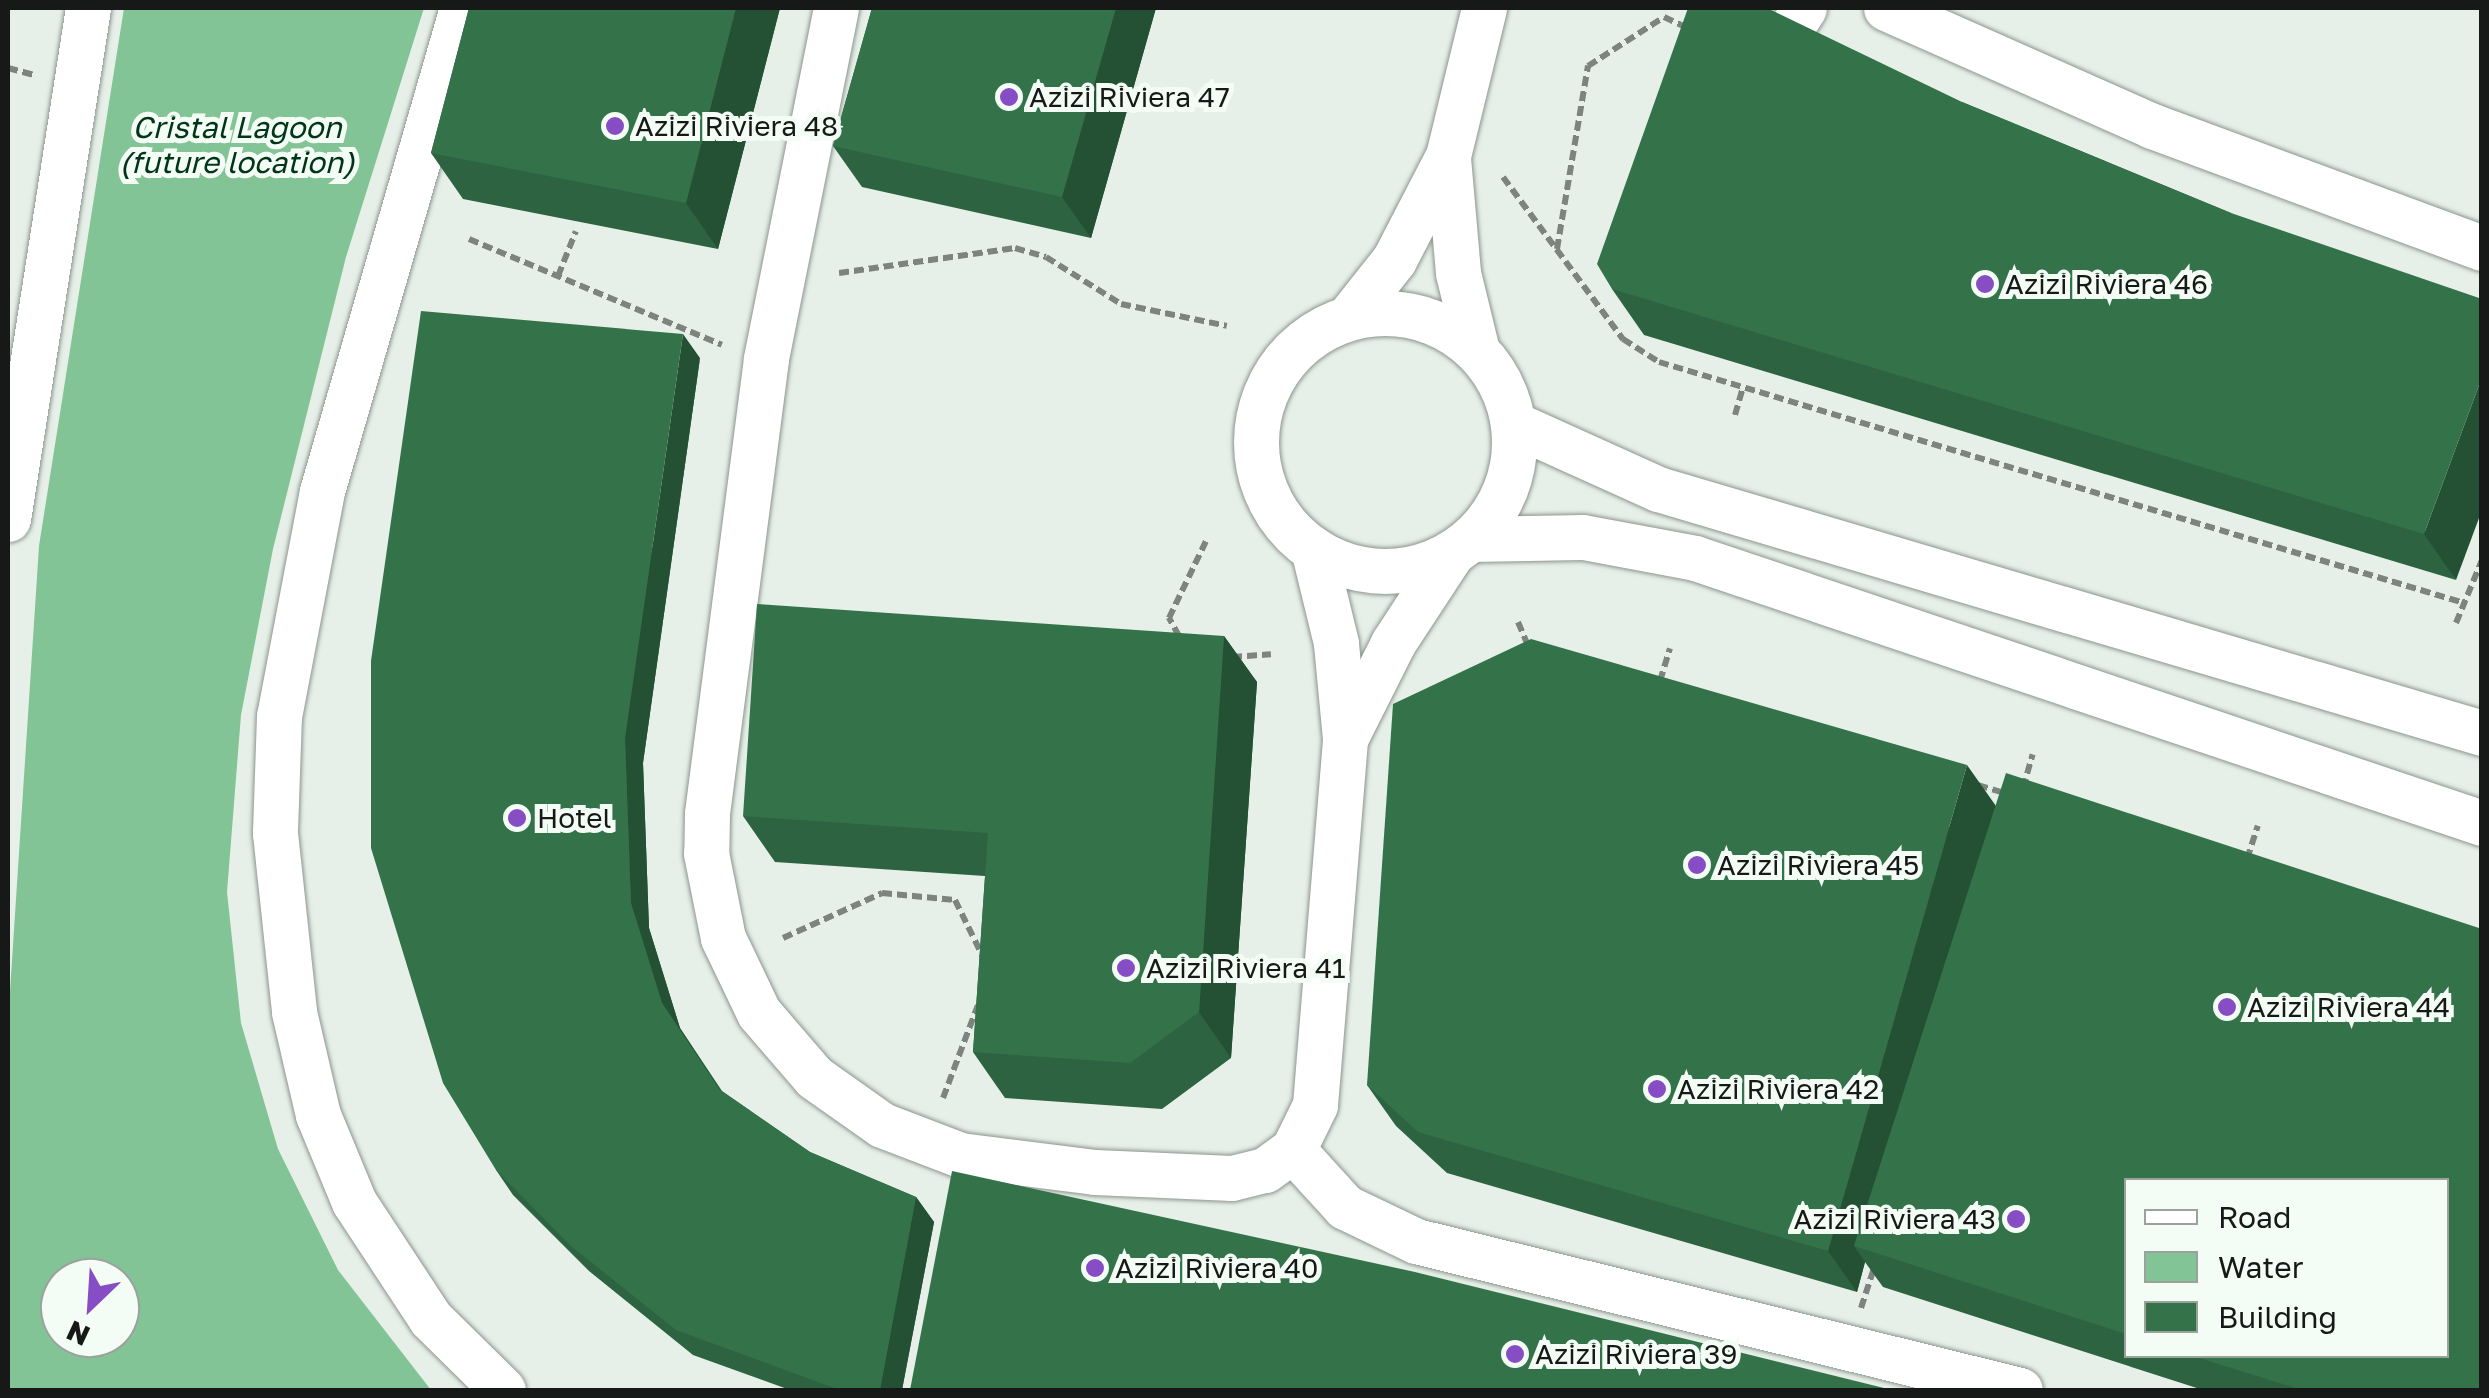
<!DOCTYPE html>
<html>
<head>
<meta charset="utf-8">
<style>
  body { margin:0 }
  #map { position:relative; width:2489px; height:1398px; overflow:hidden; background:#e6f0e8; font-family:"Golos Text",sans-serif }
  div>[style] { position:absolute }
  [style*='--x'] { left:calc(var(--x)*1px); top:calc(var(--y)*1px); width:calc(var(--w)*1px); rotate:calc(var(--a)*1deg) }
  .water>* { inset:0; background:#83c496 }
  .path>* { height:6px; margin-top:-3px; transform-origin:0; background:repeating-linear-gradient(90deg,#7d837e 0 10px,transparent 0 15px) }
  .roads { filter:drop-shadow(0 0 2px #8c958e) drop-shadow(0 0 2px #8c958e) }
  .minor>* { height:45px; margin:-22.5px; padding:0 22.5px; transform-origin:22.5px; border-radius:22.5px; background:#fff }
  .minor>.ring { margin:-22.5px; padding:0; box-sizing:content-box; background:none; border:45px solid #fff; border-radius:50% }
  .wall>* { inset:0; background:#2d6340 }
  .shaded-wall>* { inset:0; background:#245034 }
  .building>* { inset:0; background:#34734a }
  .dots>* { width:28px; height:28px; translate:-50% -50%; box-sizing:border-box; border:5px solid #f3fdf5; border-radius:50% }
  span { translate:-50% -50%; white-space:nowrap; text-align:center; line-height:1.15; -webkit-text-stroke:10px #f3fdf5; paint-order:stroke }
  .poi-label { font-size:28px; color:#161917 }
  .left { translate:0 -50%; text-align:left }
  .right { translate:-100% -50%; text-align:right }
  .water-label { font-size:30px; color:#003518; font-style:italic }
  .frame { position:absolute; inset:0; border:10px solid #161917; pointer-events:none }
  .legend { position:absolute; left:2124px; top:1178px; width:325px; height:180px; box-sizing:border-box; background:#f3fdf5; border:2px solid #9ba29c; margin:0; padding:12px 18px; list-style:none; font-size:30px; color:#161917 }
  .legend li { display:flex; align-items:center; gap:20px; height:50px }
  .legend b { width:50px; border:2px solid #9ba29c }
  .north { position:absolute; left:40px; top:1258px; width:100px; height:100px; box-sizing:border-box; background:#f3fdf5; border:2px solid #9ba29c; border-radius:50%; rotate:205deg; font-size:28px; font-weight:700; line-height:40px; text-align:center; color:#161917 }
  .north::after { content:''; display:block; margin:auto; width:35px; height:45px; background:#874dc4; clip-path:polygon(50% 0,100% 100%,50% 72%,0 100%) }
</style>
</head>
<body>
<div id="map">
  <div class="water">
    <i style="clip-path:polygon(evenodd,124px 8px,424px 8px,346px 257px,273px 549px,241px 715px,227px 892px,241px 1023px,278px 1149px,338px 1270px,431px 1390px,8px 1390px,8px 1022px,39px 546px,124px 8px,60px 1278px,120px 1278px,120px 1338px,60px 1338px,60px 1278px)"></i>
  </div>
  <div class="path">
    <i style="--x:8;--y:68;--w:28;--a:15"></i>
    <i style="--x:1503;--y:177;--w:202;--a:53.5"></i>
    <i style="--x:1623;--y:339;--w:43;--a:32.6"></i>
    <i style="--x:1659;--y:362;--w:840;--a:16.67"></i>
    <i style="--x:469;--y:239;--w:274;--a:22.7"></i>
    <i style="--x:1557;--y:249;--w:186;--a:-80.4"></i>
    <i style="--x:1588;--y:66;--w:90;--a:-32.8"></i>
    <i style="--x:1664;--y:17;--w:26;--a:25"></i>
    <i style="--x:839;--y:273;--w:178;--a:-8.1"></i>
    <i style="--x:1015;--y:248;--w:32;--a:16"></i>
    <i style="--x:1046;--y:257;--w:89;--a:32.1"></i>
    <i style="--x:1121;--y:304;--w:108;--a:11.7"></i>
    <i style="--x:558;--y:276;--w:48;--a:-68.2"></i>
    <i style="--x:1735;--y:415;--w:29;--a:-74"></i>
    <i style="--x:1518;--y:622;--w:26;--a:67"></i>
    <i style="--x:2456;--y:623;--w:68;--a:-67.6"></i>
    <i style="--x:1179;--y:636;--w:21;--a:-119"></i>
    <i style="--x:1169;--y:618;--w:85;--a:-64.3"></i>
    <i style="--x:1232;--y:657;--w:39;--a:-4"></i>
    <i style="--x:1660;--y:681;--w:34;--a:-73"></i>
    <i style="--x:1978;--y:785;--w:27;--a:17"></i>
    <i style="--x:2023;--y:788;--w:35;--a:-74"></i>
    <i style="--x:2247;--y:859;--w:35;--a:-72"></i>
    <i style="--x:783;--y:938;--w:109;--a:-24.4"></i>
    <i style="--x:882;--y:893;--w:73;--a:5.5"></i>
    <i style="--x:955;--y:900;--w:64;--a:63.8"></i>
    <i style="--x:943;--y:1098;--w:99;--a:-69.4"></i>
    <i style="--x:1861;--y:1308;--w:42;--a:-72"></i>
  </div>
  <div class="roads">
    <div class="minor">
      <i style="--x:462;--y:8;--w:503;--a:106.16"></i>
      <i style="--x:322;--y:491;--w:229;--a:100.8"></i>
      <i style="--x:279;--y:716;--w:117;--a:92"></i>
      <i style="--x:275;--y:833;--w:180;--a:83.9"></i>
      <i style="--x:294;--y:1012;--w:106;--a:76.9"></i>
      <i style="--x:318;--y:1115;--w:94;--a:67.5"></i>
      <i style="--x:354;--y:1202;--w:140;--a:56.7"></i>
      <i style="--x:431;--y:1319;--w:101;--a:44.6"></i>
      <i style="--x:836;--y:8;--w:358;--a:101.3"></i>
      <i style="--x:766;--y:359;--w:459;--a:97.4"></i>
      <i style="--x:707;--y:814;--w:39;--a:91"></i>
      <i style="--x:706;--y:853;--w:87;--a:78.7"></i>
      <i style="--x:723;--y:938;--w:83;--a:64.4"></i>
      <i style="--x:759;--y:1013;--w:84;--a:49.3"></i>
      <i style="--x:814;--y:1077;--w:83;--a:35.2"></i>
      <i style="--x:882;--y:1125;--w:84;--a:21"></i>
      <i style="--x:960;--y:1155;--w:136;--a:7.2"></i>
      <i style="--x:1095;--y:1172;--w:137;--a:2.5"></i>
      <i style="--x:1232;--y:1178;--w:34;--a:-14"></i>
      <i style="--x:1265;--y:1170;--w:34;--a:-36"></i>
      <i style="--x:1293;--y:1150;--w:50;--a:-63.9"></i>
      <i style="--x:1315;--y:1105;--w:367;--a:-85.3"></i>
      <i style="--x:1345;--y:739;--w:96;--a:-95.4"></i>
      <i style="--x:1336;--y:643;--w:97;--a:-103.7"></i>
      <i style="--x:1886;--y:8;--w:291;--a:23.9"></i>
      <i style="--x:2152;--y:126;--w:352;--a:20.3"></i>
      <i style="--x:1780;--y:45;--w:44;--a:-57"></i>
      <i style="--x:1448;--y:158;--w:115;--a:85"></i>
      <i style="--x:1458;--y:273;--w:80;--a:76.3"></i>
      <i class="ring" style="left:1256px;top:313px;width:213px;height:213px"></i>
      <i style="--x:1348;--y:318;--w:74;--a:-51.6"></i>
      <i style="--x:1394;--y:260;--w:117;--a:-62.6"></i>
      <i style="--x:1448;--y:156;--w:152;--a:-76.3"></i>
      <i style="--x:1514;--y:424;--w:158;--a:24.3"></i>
      <i style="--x:1658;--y:489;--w:859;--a:16.49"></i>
      <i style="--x:8;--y:519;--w:517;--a:-81.1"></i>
      <i style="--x:1471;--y:539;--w:112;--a:-1"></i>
      <i style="--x:1583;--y:537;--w:114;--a:10.6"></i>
      <i style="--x:1695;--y:558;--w:830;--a:18.61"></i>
      <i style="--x:1346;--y:737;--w:105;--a:-63.4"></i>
      <i style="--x:1393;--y:643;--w:108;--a:-56.8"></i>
      <i style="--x:1293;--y:1150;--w:77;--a:47.6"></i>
      <i style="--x:1345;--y:1207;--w:79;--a:25.6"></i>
      <i style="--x:1416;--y:1241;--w:622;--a:13.86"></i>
    </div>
  </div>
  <div class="wall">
    <i style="clip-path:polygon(469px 8px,780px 8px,718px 249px,463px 199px,431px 153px)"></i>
    <i style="clip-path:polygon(872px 8px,1156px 8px,1091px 238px,862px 187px,833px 146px)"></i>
    <i style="clip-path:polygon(1962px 102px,2231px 213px,2456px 580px,1644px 335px,1612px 289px)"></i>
    <i style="clip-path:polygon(700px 358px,643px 763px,649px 928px,680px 1028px,722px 1091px,810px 1152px,916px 1197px,934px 1222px,902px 1390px,790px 1390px,693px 1355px,589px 1271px,513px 1195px,496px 1170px)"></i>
    <i style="clip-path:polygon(1224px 636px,1257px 682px,1231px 1058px,1162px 1109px,1005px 1098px,973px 1052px,985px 876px,775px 862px,743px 816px)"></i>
    <i style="clip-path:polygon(evenodd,1996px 806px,2482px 1390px,2203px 1390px,1883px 1287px,1865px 1262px,1857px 1292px,1447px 1173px,1396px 1126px,1367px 1085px,1996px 806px,2126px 1180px,2446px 1356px,2126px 1356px,2126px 1180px)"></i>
  </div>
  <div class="shaded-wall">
    <i style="clip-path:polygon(736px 8px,780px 8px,718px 249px,686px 203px)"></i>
    <i style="clip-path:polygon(1116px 8px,1156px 8px,1091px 238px,1062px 197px)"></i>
    <i style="clip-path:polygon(683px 334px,700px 358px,643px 763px,649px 928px,680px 1028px,737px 1115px,662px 1003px,631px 903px,625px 738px)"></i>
    <i style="clip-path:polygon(2482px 377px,2482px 510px,2456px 580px,2424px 534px)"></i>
    <i style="clip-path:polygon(1224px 636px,1257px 682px,1231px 1058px,1199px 1012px)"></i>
    <i style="clip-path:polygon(1967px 765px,1996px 806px,1854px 1246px,1865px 1262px,1857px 1292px,1828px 1251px)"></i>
    <i style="clip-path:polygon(916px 1197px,934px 1222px,902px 1390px,880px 1390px)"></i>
  </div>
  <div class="building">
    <i style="clip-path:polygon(469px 8px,736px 8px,686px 203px,431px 153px)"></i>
    <i style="clip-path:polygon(872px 8px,1116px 8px,1062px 197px,833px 146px)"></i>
    <i style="clip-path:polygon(1688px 8px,1767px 8px,1962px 102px,2231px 213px,2482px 299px,2482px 377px,2424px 534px,1612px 289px,1597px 264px)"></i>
    <i style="clip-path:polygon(421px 311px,683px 334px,625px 738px,631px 903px,662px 1003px,720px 1090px,810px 1152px,916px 1197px,880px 1390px,840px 1390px,676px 1330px,571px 1246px,496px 1170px,443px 1083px,371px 848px,371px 661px)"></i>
    <i style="clip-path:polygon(757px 604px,1224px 636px,1199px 1012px,1130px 1063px,973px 1052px,988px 833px,743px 816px)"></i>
    <i style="clip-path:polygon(1531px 639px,1967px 765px,1828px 1251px,1418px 1132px,1367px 1085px,1393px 704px)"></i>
    <i style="clip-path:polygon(2006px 773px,2482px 929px,2482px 1390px,2302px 1390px,2193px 1356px,2446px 1356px,2446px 1180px,2126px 1180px,2126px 1334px,1854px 1246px)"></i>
    <i style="clip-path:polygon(952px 1171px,1415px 1272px,1884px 1388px,1883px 1390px,910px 1390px)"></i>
  </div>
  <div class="dots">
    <i style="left:1009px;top:97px;background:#874dc4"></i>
    <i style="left:615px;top:126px;background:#874dc4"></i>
    <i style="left:1985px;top:284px;background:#874dc4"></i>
    <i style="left:517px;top:818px;background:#874dc4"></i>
    <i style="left:1697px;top:865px;background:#874dc4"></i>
    <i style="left:1126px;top:968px;background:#874dc4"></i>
    <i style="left:2227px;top:1007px;background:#874dc4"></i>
    <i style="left:1657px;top:1089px;background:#874dc4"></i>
    <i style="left:2016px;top:1219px;background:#874dc4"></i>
    <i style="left:1095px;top:1268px;background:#874dc4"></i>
    <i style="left:1515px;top:1354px;background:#874dc4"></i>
  </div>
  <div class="poi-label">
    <span class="left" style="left:1029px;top:97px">Azizi Riviera 47</span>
    <span class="left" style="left:635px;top:126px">Azizi Riviera 48</span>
    <span class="left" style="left:2005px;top:284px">Azizi Riviera 46</span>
    <span class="left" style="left:537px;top:818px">Hotel</span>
    <span class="left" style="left:1717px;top:865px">Azizi Riviera 45</span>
    <span class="left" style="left:1146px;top:968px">Azizi Riviera 41</span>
    <span class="left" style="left:2247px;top:1007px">Azizi Riviera 44</span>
    <span class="left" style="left:1677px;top:1089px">Azizi Riviera 42</span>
    <span class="right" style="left:1996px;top:1219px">Azizi Riviera 43</span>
    <span class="left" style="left:1115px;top:1268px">Azizi Riviera 40</span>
    <span class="left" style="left:1535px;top:1354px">Azizi Riviera 39</span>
  </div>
  <div class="water-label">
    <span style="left:237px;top:144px">Cristal Lagoon<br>(future location)</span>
  </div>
  <div class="frame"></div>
  <ul class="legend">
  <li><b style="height:12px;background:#fff"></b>Road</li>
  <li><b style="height:28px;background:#83c496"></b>Water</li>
  <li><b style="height:28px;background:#34734a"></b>Building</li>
  </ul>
  <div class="north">N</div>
</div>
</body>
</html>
